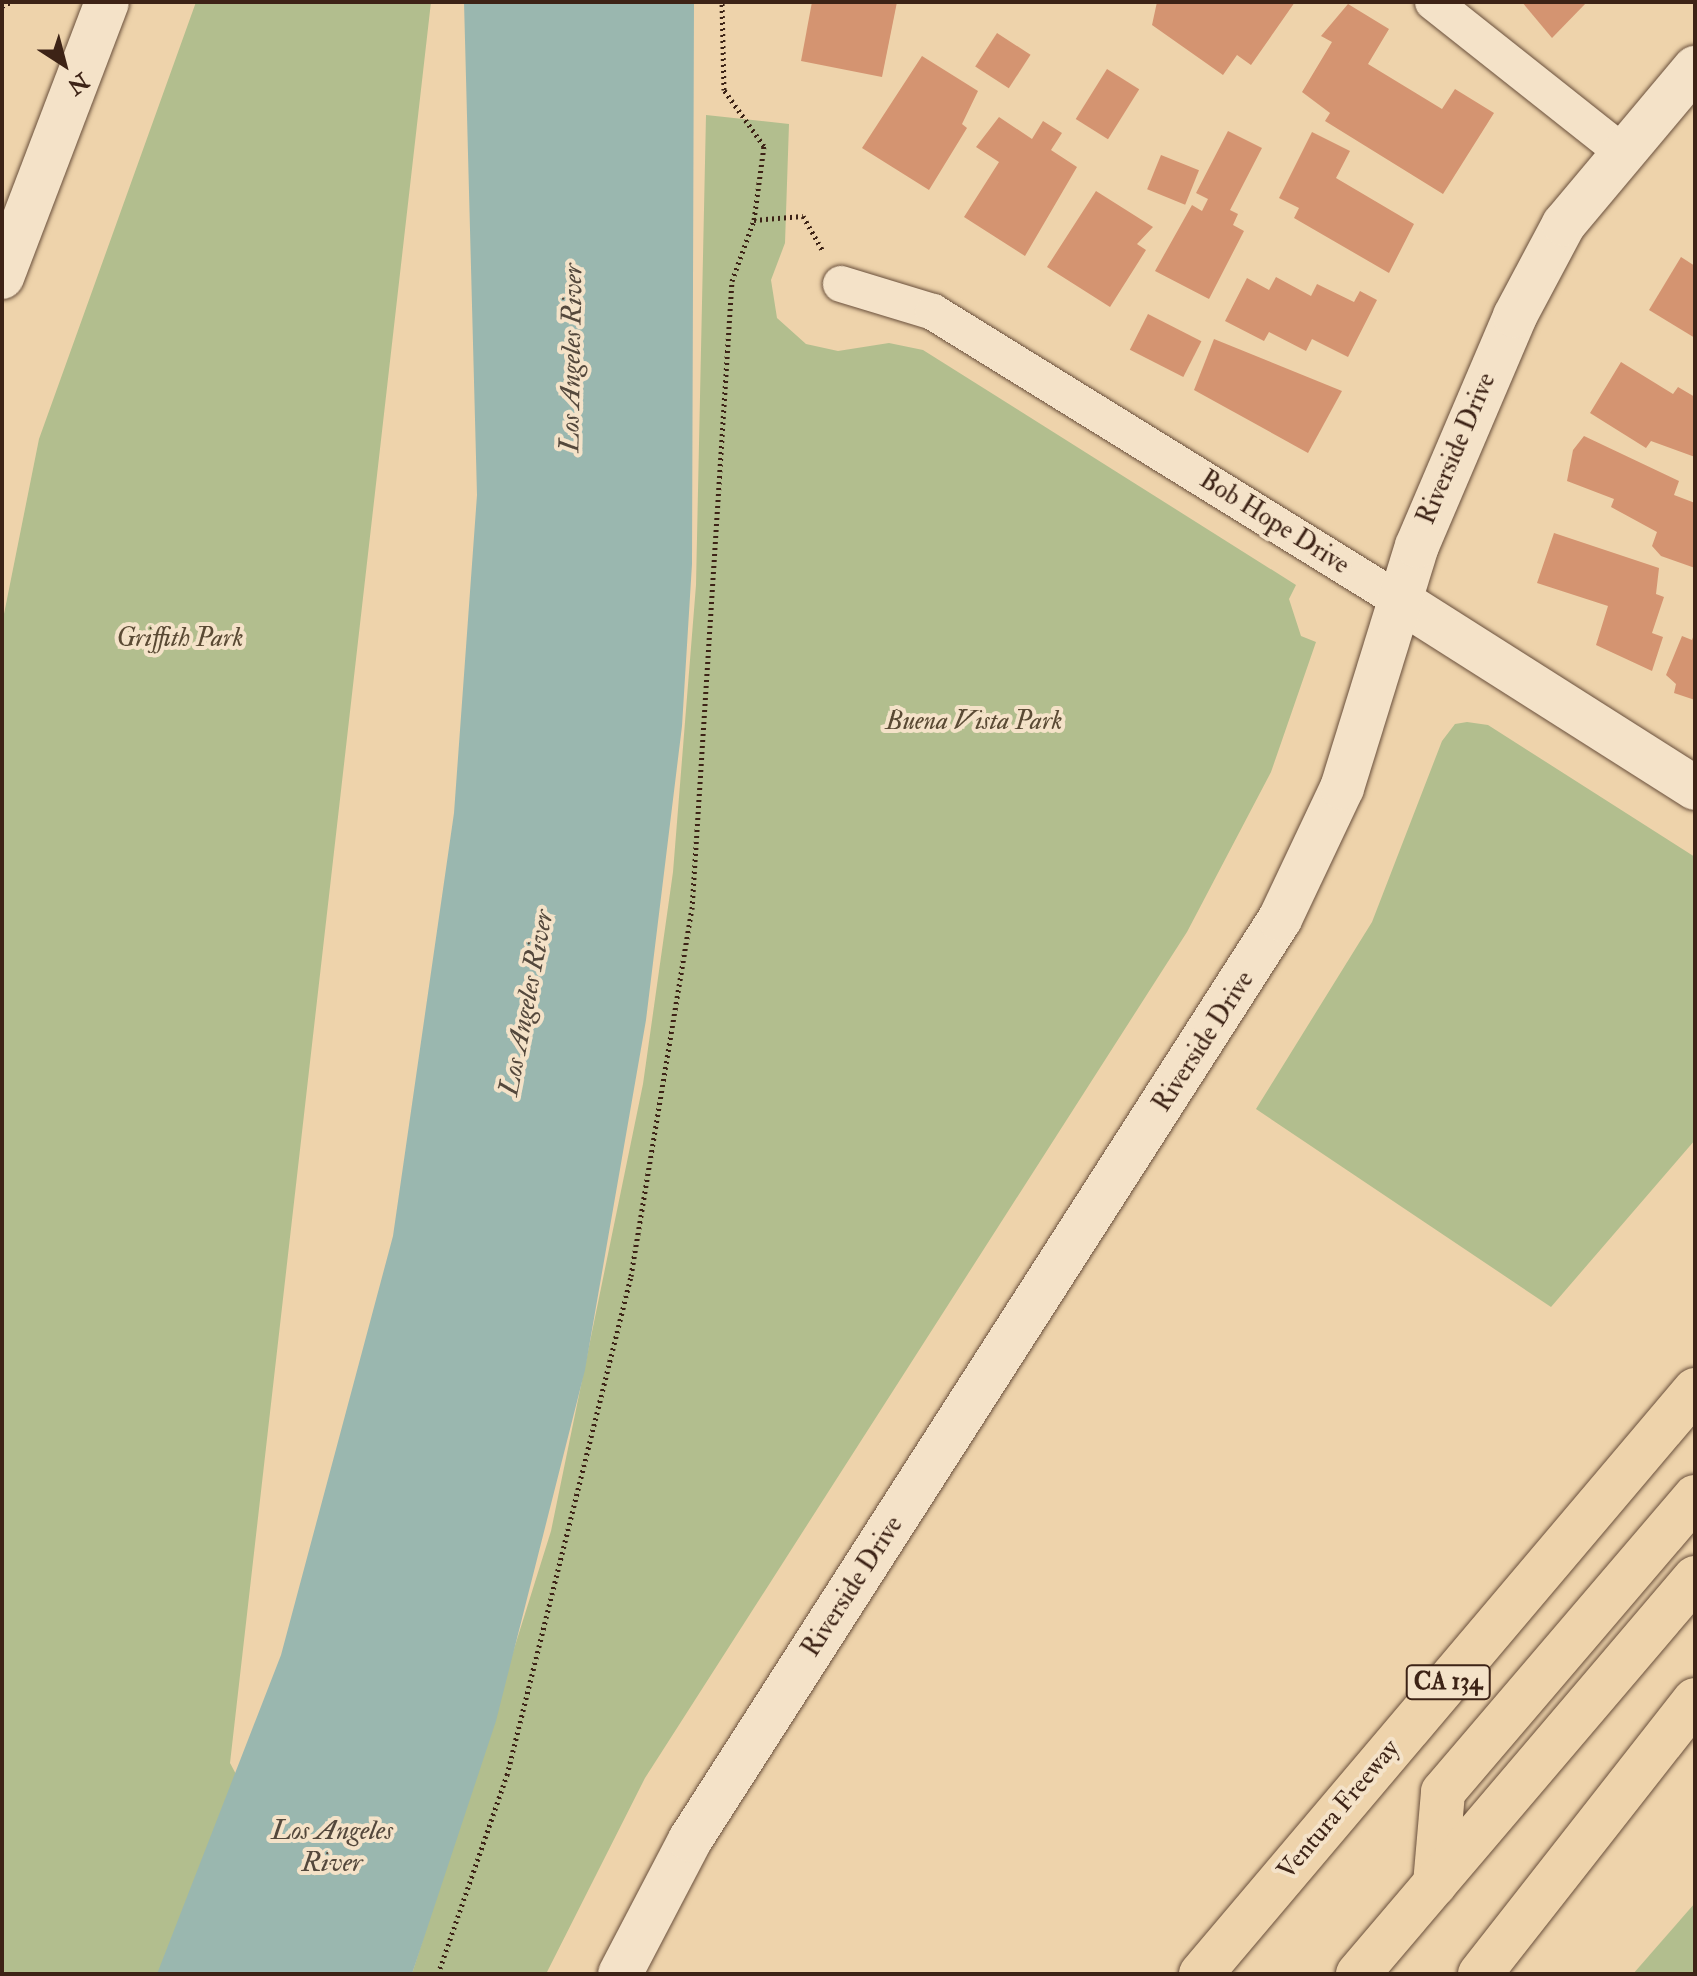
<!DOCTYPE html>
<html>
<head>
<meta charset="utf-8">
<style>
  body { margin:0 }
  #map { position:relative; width:1697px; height:1976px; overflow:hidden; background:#eed3ab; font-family:"IM FELL Double Pica",serif }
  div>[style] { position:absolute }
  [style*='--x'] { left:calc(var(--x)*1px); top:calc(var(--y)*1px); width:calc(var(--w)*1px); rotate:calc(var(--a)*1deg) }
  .green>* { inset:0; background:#b2be8e }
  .water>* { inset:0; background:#9ab7af }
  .building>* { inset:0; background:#d49471; transform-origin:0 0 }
  .path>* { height:5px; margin-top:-2.5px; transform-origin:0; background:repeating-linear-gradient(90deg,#3d2316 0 2px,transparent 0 6px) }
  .roads { filter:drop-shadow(0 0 2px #694f3b) drop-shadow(0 0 2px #694f3b) }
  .street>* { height:36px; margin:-18px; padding:0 18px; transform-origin:18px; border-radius:18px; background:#f4e2c8 }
  .secondary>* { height:44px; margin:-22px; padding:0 22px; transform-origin:22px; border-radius:22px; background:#f4e2c8 }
  .highway>* { height:44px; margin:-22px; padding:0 22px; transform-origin:22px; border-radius:22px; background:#eed3ab }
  span { translate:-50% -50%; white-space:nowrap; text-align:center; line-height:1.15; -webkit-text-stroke:8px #f4e2c8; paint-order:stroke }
  .shield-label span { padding:2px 6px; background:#f4e2c8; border:2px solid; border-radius:6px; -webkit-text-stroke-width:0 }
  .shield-label { font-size:24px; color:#3d2316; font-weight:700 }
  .street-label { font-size:26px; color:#3d2316 }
  .park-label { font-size:26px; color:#5a4a34; font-style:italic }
  .water-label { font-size:28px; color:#54483c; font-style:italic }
  .frame { position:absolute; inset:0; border:4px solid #3d2316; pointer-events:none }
  .north { position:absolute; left:24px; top:24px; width:80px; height:80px; -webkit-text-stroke:6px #f4e2c8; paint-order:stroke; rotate:144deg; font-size:22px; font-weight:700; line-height:32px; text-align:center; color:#3d2316 }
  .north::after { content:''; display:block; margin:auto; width:28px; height:36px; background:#3d2316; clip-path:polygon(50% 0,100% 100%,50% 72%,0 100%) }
</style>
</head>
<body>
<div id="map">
  <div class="green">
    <i style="clip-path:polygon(196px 2px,431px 2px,230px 1763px,343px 1974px,2px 1974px,2px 624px,39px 439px)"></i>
    <i style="clip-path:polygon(706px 115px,789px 124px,785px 243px,771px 280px,777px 318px,806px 344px,838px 351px,889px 343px,923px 350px,1296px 585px,1289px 599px,1301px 636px,1316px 642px,1271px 772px,1187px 932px,645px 1778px,546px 1974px,412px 1974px,551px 1531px,643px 1084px,673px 872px,696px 585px)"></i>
    <i style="clip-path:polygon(1467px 722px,1488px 725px,1695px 857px,1695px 1140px,1551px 1307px,1256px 1109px,1372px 922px,1442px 741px,1455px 724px)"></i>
    <i style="clip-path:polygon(1695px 1903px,1695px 1974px,1633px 1974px)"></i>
  </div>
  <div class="water">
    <i style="clip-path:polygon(464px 2px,694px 2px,692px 564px,682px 726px,646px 1020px,585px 1370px,496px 1721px,412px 1974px,157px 1974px,281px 1655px,393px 1236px,454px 813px,477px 495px)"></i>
  </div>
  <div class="building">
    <i style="clip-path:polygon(812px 2px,897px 2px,882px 77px,801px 61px)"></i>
    <i style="clip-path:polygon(1157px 2px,1295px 2px,1251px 65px,1237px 55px,1223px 75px,1152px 25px)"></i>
    <i style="clip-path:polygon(1522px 2px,1587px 2px,1552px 38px)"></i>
    <i style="clip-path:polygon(1348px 4px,1389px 29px,1368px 64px,1442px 109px,1455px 89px,1494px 113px,1443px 194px,1325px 121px,1330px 113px,1302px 92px,1332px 42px,1321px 36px)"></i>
    <i style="left:997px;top:33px;width:40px;height:40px;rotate:33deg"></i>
    <i style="clip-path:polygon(922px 56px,978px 91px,962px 124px,967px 128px,929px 190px,862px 148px)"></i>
    <i style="left:1107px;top:69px;width:38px;height:59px;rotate:32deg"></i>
    <i style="clip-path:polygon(999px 117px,1032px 139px,1043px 121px,1062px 133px,1051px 150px,1077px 167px,1025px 256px,964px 217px,999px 162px,976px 147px)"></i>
    <i style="clip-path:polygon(1228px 131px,1262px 148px,1230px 210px,1238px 214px,1233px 225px,1244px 231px,1209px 299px,1155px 271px,1192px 205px,1202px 211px,1208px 199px,1196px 193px)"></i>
    <i style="clip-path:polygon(1312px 132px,1350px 151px,1336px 178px,1414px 224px,1389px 273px,1294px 218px,1299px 208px,1279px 198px)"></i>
    <i style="left:1161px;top:155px;width:41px;height:37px;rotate:22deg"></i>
    <i style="clip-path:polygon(1096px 191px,1153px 227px,1137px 244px,1146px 250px,1110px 307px,1047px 267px)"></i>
    <i style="clip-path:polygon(1681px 257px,1695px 266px,1695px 338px,1649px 310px)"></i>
    <i style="clip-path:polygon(1276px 277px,1311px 296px,1317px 284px,1354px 302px,1360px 291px,1377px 300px,1348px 357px,1312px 339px,1306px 351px,1269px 332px,1264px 341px,1225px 321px,1247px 278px,1269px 290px)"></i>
    <i style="left:1148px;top:314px;width:60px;height:40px;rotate:27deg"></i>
    <i style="clip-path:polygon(1214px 339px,1342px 391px,1308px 453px,1194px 390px)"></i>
    <i style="clip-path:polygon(1621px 362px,1673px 394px,1678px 387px,1695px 397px,1695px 457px,1651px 441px,1646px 448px,1590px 413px)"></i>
    <i style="clip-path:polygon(1584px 436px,1679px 481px,1674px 495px,1695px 503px,1695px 568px,1661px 556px,1652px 546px,1657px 532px,1611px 507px,1614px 499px,1567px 481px,1573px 450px)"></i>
    <i style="clip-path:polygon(1554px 533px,1659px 568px,1656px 594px,1664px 597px,1652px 633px,1663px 637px,1652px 671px,1596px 645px,1608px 606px,1537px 583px)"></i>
    <i style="clip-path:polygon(1695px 632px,1695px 700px,1674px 693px,1676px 684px,1666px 675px,1682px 636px,1692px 640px)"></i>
  </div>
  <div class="path">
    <i style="--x:2;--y:6;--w:10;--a:-24"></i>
    <i style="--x:754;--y:220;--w:49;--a:-4.7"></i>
    <i style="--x:803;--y:216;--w:40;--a:60.3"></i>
    <i style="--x:438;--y:1974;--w:211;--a:-70.9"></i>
    <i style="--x:507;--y:1775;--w:514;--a:-76.04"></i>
    <i style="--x:631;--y:1276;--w:372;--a:-80.6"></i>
    <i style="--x:692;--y:909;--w:629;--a:-86.36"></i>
    <i style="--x:732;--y:281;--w:65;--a:-70.2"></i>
    <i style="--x:754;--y:220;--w:75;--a:-82.3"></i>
    <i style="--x:764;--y:146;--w:69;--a:-125.5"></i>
    <i style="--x:724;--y:90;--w:88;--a:-91.3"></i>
  </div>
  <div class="roads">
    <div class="street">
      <i style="--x:1433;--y:2;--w:238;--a:38.4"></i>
      <i style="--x:841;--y:284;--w:96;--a:16.9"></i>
      <i style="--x:933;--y:312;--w:551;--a:31.73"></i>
    </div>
    <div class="secondary">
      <i style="--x:2;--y:277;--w:294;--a:-69.1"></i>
      <i style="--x:1402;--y:602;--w:347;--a:32.4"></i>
      <i style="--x:620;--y:1974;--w:151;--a:-62.4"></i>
      <i style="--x:690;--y:1840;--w:1094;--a:-57.36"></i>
      <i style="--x:1280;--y:919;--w:145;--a:-64.7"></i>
      <i style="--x:1342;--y:788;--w:253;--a:-72.8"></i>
      <i style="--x:1417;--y:546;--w:250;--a:-66.9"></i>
      <i style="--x:1515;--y:316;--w:104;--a:-62"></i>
      <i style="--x:1564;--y:224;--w:204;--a:-50"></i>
    </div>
    <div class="highway">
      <i style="--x:1435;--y:1884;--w:92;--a:-85"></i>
      <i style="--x:1443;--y:1792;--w:388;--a:-49.5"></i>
      <i style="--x:1201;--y:1974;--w:765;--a:-49.77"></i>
      <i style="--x:1358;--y:1974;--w:520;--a:-49.6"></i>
      <i style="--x:1480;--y:1974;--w:348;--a:-51.9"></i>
    </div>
  </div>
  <div class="shield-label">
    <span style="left:1448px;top:1682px">CA 134</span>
  </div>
  <div class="street-label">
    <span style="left:1457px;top:449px;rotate:-67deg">Riverside Drive</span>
    <span style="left:1274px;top:523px;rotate:32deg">Bob Hope Drive</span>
    <span style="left:1204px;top:1042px;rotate:-57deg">Riverside Drive</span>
    <span style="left:853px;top:1587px;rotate:-57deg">Riverside Drive</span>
    <span style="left:1339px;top:1810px;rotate:-50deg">Ventura Freeway</span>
  </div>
  <div class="park-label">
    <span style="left:180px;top:639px">Griffith Park</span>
    <span style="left:974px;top:722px">Buena Vista Park</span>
  </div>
  <div class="water-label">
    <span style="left:572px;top:358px;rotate:-89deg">Los Angeles River</span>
    <span style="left:527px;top:1003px;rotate:-79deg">Los Angeles River</span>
    <span style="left:332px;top:1847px">Los Angeles<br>River</span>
  </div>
  <div class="frame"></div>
  <div class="north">N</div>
</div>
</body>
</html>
